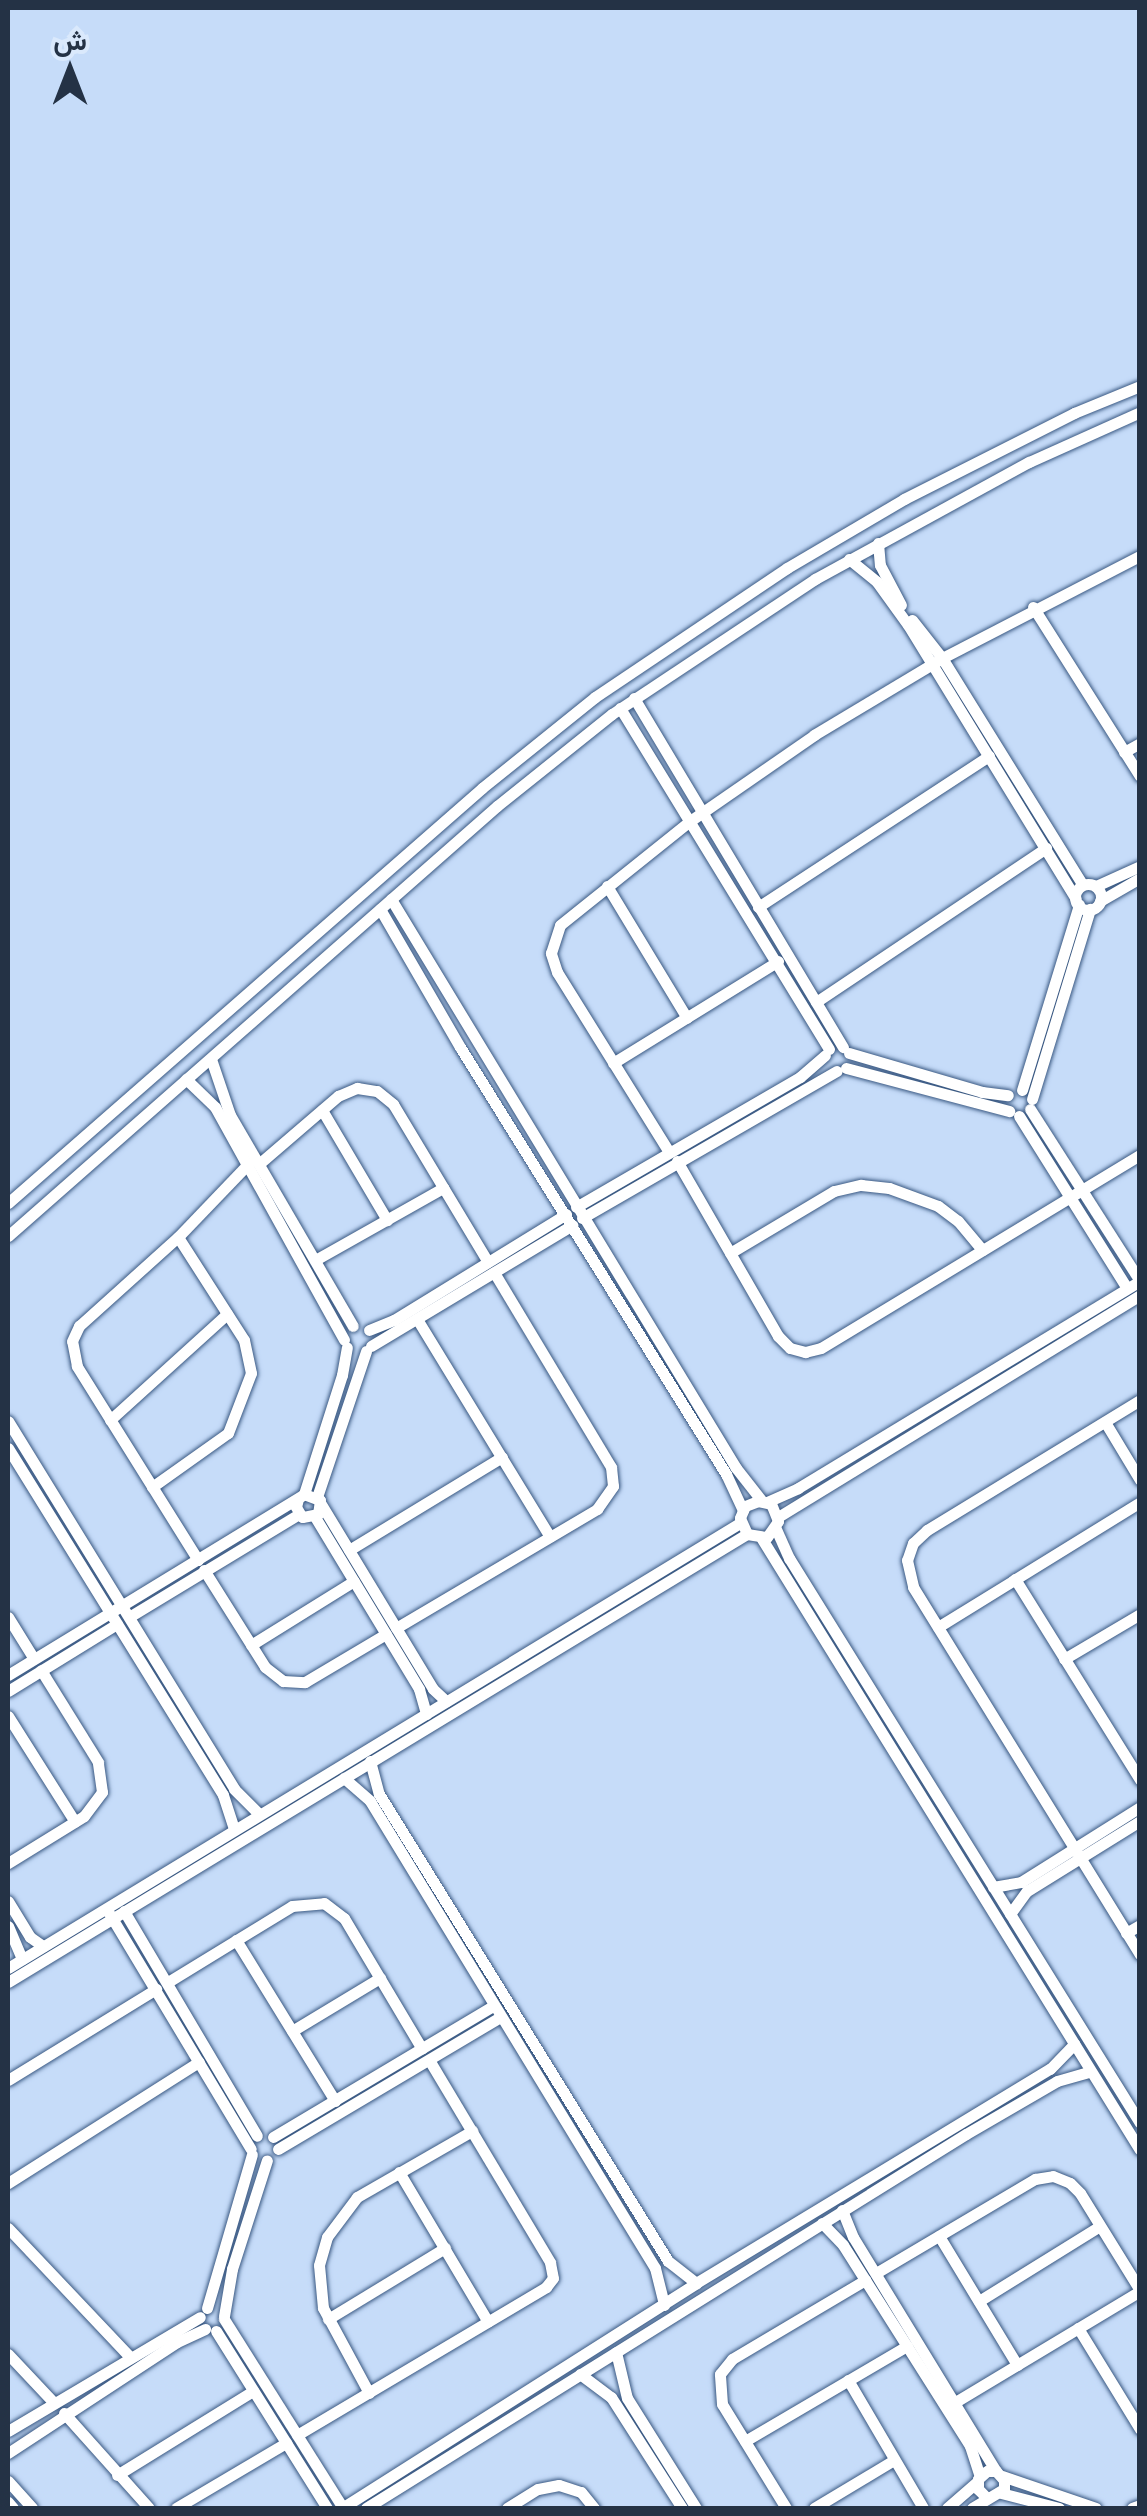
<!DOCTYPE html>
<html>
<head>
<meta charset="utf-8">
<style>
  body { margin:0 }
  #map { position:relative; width:1147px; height:2516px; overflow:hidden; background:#c6dcf9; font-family:"PT Serif",Vazirmatn,serif }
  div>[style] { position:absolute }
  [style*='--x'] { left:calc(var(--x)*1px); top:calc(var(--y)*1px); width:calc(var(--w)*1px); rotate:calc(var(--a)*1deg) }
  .roads { filter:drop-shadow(0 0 2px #395882) drop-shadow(0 0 2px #395882) }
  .minor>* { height:11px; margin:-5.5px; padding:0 5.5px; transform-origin:5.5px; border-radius:5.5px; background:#fff }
  .minor>.ring { margin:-5.5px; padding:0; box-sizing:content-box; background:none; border:11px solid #fff; border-radius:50% }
  span { translate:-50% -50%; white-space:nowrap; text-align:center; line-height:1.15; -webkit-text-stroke:10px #dae9fc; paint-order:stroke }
  .frame { position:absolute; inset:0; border:10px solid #243245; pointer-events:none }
  .north { position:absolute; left:20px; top:20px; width:100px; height:100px; -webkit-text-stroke:8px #dae9fc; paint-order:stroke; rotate:0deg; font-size:28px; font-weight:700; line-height:40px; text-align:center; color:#243245 }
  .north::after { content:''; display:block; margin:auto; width:35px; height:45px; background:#243245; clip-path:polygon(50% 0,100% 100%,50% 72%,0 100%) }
</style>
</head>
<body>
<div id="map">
  <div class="roads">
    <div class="minor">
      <i style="--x:878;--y:543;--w:22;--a:85"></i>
      <i style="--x:880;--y:565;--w:45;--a:62.3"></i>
      <i style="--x:849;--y:559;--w:36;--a:39"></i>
      <i style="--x:877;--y:582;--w:53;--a:54.2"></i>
      <i style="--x:908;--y:625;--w:321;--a:58.5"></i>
      <i style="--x:1033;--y:607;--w:200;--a:57.7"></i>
      <i style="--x:912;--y:620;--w:48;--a:51.7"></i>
      <i style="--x:942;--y:658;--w:267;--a:58.2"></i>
      <i style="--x:634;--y:698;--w:407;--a:59.1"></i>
      <i style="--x:620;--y:708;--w:400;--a:58.5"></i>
      <i style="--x:1124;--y:752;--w:18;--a:-29"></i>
      <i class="ring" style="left:1075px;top:884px;width:15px;height:15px"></i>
      <i style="--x:607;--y:886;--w:154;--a:58.8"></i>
      <i style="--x:1096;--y:886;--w:48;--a:-24.4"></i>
      <i style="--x:391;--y:899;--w:665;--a:58.77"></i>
      <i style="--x:736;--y:1468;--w:42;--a:51.8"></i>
      <i style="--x:1100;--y:901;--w:46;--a:-29.9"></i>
      <i style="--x:758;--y:907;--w:276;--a:-33.2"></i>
      <i style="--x:380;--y:909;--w:160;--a:59.9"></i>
      <i style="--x:460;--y:1047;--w:503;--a:58.08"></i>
      <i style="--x:726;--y:1474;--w:40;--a:65"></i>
      <i style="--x:816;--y:1002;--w:277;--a:-33.8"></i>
      <i style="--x:849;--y:1053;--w:139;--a:16.3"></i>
      <i style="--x:982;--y:1092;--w:26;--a:7"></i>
      <i style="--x:211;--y:1059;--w:59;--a:71.3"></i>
      <i style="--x:230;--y:1115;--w:244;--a:59.8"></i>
      <i style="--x:613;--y:1063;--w:194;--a:-31.7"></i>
      <i style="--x:846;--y:1068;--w:169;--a:14.8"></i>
      <i style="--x:186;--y:1079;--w:40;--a:44"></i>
      <i style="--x:215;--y:1107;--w:266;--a:61"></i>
      <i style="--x:1022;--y:1090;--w:194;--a:-72.9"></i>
      <i style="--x:1032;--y:1099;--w:199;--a:-73"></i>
      <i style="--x:322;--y:1110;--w:128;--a:59.4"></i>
      <i style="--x:1019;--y:1116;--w:203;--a:57.9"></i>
      <i style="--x:669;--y:1152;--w:212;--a:-121.9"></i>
      <i style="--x:557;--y:972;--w:20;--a:-108"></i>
      <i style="--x:551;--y:953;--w:29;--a:-72"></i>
      <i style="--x:560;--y:925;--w:166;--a:-38.7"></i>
      <i style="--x:690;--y:821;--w:151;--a:-34.7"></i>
      <i style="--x:814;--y:735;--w:149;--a:-31"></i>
      <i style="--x:942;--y:658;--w:223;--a:-27.3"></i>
      <i style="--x:677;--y:1161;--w:202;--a:60"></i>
      <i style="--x:778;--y:1336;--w:17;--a:45"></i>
      <i style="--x:790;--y:1348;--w:16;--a:15"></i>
      <i style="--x:805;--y:1352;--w:16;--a:-14"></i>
      <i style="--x:821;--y:1348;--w:373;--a:-31.2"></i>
      <i style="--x:260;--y:1163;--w:103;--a:-40.7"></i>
      <i style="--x:338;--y:1096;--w:21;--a:-23"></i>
      <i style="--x:357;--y:1088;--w:20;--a:9"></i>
      <i style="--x:377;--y:1091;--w:21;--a:39"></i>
      <i style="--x:393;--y:1104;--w:184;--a:59"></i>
      <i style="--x:8;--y:1203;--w:630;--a:-41.2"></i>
      <i style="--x:482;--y:788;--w:145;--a:-38.8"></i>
      <i style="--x:595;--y:697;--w:231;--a:-33.9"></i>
      <i style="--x:787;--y:568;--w:136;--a:-30.5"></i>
      <i style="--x:904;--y:499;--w:191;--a:-26.8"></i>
      <i style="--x:1074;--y:413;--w:71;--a:-22.2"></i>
      <i style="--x:576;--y:1207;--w:259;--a:-30.1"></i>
      <i style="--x:800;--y:1077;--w:33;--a:-41"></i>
      <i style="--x:582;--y:1218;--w:294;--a:-30"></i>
      <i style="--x:8;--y:1236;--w:651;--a:-41.33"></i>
      <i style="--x:497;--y:806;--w:147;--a:-38.7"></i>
      <i style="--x:612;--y:714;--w:244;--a:-33.6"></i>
      <i style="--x:815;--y:579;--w:244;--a:-28.7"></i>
      <i style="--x:1029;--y:462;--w:122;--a:-24.2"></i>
      <i style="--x:730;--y:1253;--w:121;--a:-30.8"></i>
      <i style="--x:834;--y:1191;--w:28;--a:-13"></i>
      <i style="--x:861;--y:1185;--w:28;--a:6"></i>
      <i style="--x:889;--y:1188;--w:52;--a:20.2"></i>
      <i style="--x:938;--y:1206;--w:25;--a:37"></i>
      <i style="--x:958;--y:1221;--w:38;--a:50"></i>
      <i style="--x:317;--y:1259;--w:145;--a:-29.4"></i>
      <i style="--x:417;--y:1319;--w:255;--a:58.6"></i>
      <i style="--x:369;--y:1330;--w:27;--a:-22"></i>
      <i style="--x:394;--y:1320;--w:202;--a:-31.6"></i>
      <i style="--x:371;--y:1346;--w:235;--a:-31"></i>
      <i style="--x:1140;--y:1400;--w:250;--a:148.6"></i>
      <i style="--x:927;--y:1530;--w:19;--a:137"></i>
      <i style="--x:913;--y:1543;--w:18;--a:109"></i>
      <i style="--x:907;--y:1560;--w:28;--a:77"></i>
      <i style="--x:913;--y:1587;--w:432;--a:58.3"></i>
      <i style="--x:110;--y:1420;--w:158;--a:-42.2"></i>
      <i style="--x:8;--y:1421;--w:432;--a:58.4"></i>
      <i style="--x:234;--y:1789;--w:35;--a:45"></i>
      <i style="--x:1105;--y:1422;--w:68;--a:58.9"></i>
      <i style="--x:8;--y:1448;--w:408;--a:58.2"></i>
      <i style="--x:223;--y:1795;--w:36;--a:72"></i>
      <i style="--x:152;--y:1487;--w:93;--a:-35.4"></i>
      <i style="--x:228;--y:1433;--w:64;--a:-69"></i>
      <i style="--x:251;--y:1373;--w:34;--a:-102"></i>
      <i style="--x:244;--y:1340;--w:122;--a:-122.7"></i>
      <i style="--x:304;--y:1494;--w:125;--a:-72.3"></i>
      <i style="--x:342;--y:1375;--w:28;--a:-80"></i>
      <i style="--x:317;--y:1497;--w:154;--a:-71.4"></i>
      <i style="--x:767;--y:1502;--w:34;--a:-24"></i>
      <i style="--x:798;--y:1488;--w:400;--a:-31.2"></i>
      <i style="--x:1140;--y:1281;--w:204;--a:-122.6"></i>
      <i style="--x:321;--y:1504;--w:216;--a:58.8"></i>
      <i style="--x:433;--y:1689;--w:18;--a:43"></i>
      <i style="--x:315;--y:1517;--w:201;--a:58.8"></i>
      <i style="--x:419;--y:1689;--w:26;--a:74"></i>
      <i style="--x:778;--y:1517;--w:425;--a:-31.5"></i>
      <i style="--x:776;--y:1529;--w:32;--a:66"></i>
      <i style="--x:789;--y:1558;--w:665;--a:58.15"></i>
      <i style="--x:762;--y:1539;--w:718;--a:58.26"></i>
      <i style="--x:349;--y:1550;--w:179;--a:-31.3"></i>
      <i style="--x:198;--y:1560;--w:229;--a:-122"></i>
      <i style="--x:77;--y:1366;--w:25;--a:-101"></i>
      <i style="--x:72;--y:1341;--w:17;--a:-65"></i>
      <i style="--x:79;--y:1326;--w:133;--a:-42"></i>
      <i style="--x:178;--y:1237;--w:101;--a:-46.2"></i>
      <i style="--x:204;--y:1570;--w:115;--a:57.8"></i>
      <i style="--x:265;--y:1667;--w:23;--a:38"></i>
      <i style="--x:283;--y:1681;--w:22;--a:3"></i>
      <i style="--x:305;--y:1682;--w:94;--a:-30.7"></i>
      <i style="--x:1015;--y:1579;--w:237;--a:58.1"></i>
      <i style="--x:8;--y:1617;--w:49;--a:58.2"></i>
      <i style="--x:129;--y:1617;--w:199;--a:-31.2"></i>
      <i style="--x:938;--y:1627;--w:238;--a:-31.7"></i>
      <i style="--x:396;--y:1628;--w:234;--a:-30.6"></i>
      <i style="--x:597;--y:1509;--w:28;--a:-55"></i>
      <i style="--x:613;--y:1486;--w:19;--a:-96"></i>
      <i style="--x:611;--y:1467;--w:227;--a:-121"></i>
      <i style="--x:251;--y:1645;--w:121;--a:-31.9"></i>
      <i style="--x:1064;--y:1659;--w:88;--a:-30.6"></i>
      <i style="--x:8;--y:1675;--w:347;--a:-31.4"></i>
      <i style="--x:304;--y:1494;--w:17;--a:21"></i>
      <i style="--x:320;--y:1500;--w:14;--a:98"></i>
      <i style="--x:318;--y:1514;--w:16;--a:169"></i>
      <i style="--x:302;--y:1517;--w:12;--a:-121"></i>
      <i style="--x:296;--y:1507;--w:8;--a:-76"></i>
      <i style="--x:8;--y:1691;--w:128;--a:-31.6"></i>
      <i style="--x:8;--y:1716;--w:125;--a:57.7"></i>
      <i style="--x:370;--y:1761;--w:34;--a:75"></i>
      <i style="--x:379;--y:1794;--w:549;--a:58.25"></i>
      <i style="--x:668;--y:2261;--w:36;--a:38"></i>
      <i style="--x:344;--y:1778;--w:35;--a:41"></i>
      <i style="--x:370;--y:1801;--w:547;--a:58.61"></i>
      <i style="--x:655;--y:2268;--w:38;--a:76"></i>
      <i style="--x:8;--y:1863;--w:89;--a:-31.7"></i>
      <i style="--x:84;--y:1816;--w:30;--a:-53"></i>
      <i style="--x:102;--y:1792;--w:30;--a:-98"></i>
      <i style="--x:98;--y:1762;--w:108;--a:-121.8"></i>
      <i style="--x:993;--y:1887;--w:28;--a:-10"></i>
      <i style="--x:1021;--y:1882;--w:141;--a:-32.2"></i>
      <i style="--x:8;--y:1901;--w:42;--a:58.6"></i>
      <i style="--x:30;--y:1937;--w:16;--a:35"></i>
      <i style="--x:124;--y:1911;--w:261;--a:59.4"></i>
      <i style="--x:109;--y:1913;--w:275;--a:59"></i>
      <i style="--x:1010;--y:1914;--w:29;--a:-54"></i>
      <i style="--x:1027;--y:1891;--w:133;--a:-31.8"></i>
      <i style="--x:8;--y:1926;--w:36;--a:67"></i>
      <i style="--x:1126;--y:1933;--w:16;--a:-30"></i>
      <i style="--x:236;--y:1940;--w:189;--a:58.4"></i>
      <i style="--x:8;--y:1968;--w:857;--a:-31.3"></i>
      <i style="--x:8;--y:1982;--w:864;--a:-31.23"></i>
      <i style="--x:747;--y:1534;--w:20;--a:9"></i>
      <i style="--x:767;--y:1537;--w:19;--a:-55"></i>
      <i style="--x:778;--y:1521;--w:18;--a:-112"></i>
      <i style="--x:771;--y:1504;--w:13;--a:-167"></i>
      <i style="--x:758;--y:1501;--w:14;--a:159"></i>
      <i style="--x:745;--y:1506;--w:13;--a:113"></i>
      <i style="--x:740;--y:1518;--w:17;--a:66"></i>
      <i style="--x:168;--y:1982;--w:145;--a:-31.5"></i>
      <i style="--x:292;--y:1906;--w:32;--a:-5"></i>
      <i style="--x:324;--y:1903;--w:25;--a:37"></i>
      <i style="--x:344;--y:1918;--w:152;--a:59.2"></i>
      <i style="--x:292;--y:2031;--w:103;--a:-31.1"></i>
      <i style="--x:8;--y:2080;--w:174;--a:-31.6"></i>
      <i style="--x:273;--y:2137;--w:256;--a:-30.8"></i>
      <i style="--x:278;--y:2149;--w:258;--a:-30.7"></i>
      <i style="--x:399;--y:2172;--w:174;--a:59.3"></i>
      <i style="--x:8;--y:2183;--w:226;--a:-32.4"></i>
      <i style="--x:842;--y:2210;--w:29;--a:68"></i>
      <i style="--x:853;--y:2237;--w:274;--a:58.6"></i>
      <i style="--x:822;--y:2223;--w:30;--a:46"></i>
      <i style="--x:843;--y:2245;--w:238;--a:57.7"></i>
      <i style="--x:970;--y:2446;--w:32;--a:72"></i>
      <i style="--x:8;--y:2228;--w:176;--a:46.6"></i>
      <i style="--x:939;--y:2236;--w:151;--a:58.8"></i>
      <i style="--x:876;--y:2273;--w:185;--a:-30.6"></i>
      <i style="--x:1035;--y:2179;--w:18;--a:-9"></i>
      <i style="--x:1053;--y:2176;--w:18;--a:22"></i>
      <i style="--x:1070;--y:2183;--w:14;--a:45"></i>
      <i style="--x:1080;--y:2193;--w:114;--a:58.3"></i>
      <i style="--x:979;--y:2301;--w:142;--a:-31.8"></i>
      <i style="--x:207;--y:2308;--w:160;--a:-73.7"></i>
      <i style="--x:224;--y:2316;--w:48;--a:-80.3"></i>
      <i style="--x:232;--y:2269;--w:114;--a:-72.2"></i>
      <i style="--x:224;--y:2319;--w:223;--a:57.8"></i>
      <i style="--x:328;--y:2319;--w:137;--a:-31.3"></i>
      <i style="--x:1078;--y:2328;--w:119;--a:58.5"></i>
      <i style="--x:216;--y:2331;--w:209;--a:57.9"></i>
      <i style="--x:616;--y:2352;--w:47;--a:76.6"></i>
      <i style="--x:627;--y:2398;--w:130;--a:57.9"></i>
      <i style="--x:8;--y:2354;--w:67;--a:46.8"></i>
      <i style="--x:580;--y:2374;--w:39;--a:37"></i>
      <i style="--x:611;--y:2397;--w:132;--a:57.4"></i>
      <i style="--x:848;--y:2380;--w:148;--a:59.6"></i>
      <i style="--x:369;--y:2393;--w:97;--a:-118.4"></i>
      <i style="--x:323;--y:2308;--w:43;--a:-95.3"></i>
      <i style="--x:319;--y:2265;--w:29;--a:-74"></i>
      <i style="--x:327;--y:2237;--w:50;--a:-53.1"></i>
      <i style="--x:357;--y:2197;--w:133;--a:-29.9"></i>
      <i style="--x:957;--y:2401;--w:214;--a:-31"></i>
      <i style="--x:64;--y:2413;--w:127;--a:48.2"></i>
      <i style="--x:8;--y:2431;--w:223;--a:-30.7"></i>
      <i style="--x:297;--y:2435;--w:290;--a:-30.7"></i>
      <i style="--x:546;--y:2287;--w:11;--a:-52"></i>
      <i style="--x:553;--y:2278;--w:16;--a:-101"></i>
      <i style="--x:550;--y:2262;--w:235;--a:-120.9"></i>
      <i style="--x:745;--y:2441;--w:188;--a:-30.4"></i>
      <i style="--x:8;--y:2453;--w:202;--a:-33.3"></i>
      <i style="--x:177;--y:2342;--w:31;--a:-25"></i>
      <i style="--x:117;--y:2475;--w:160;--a:-31.7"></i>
      <i style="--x:1002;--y:2476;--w:99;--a:18.8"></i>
      <i style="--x:8;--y:2481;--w:36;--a:48"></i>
      <i style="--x:1001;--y:2493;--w:60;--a:14.5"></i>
      <i style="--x:8;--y:2502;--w:8;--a:50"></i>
      <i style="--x:176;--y:2508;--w:128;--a:-30.6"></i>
      <i style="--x:342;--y:2508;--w:419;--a:-32.4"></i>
      <i style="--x:696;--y:2283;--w:414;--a:-31.2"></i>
      <i style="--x:1050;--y:2069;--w:35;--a:-46"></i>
      <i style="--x:366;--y:2508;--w:707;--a:-31.94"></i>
      <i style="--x:966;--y:2134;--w:105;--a:-30.2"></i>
      <i style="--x:1057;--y:2081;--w:35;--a:-16"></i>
      <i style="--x:507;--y:2508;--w:36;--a:-32"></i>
      <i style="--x:538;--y:2489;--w:21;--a:-11"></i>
      <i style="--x:559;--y:2485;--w:23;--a:18"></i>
      <i style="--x:581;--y:2492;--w:21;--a:51"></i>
      <i style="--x:786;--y:2508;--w:122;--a:-121.6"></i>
      <i style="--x:722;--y:2404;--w:30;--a:-94"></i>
      <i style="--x:720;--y:2374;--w:19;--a:-51"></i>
      <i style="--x:732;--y:2359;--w:155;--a:-30.7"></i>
      <i style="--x:814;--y:2508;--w:93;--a:-31"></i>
      <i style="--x:947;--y:2508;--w:40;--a:-41"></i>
      <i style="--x:972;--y:2508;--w:37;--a:-31"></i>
      <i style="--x:1004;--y:2489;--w:9;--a:-90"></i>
      <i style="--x:1004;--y:2480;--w:12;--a:-132"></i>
      <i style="--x:996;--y:2471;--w:9;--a:180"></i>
      <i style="--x:987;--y:2471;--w:12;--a:138"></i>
      <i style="--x:978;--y:2479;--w:10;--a:90"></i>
      <i style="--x:978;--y:2489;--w:11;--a:45"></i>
      <i style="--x:1132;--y:2508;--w:9;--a:-21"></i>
    </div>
  </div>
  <div class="frame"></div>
  <div class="north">ش</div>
</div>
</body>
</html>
